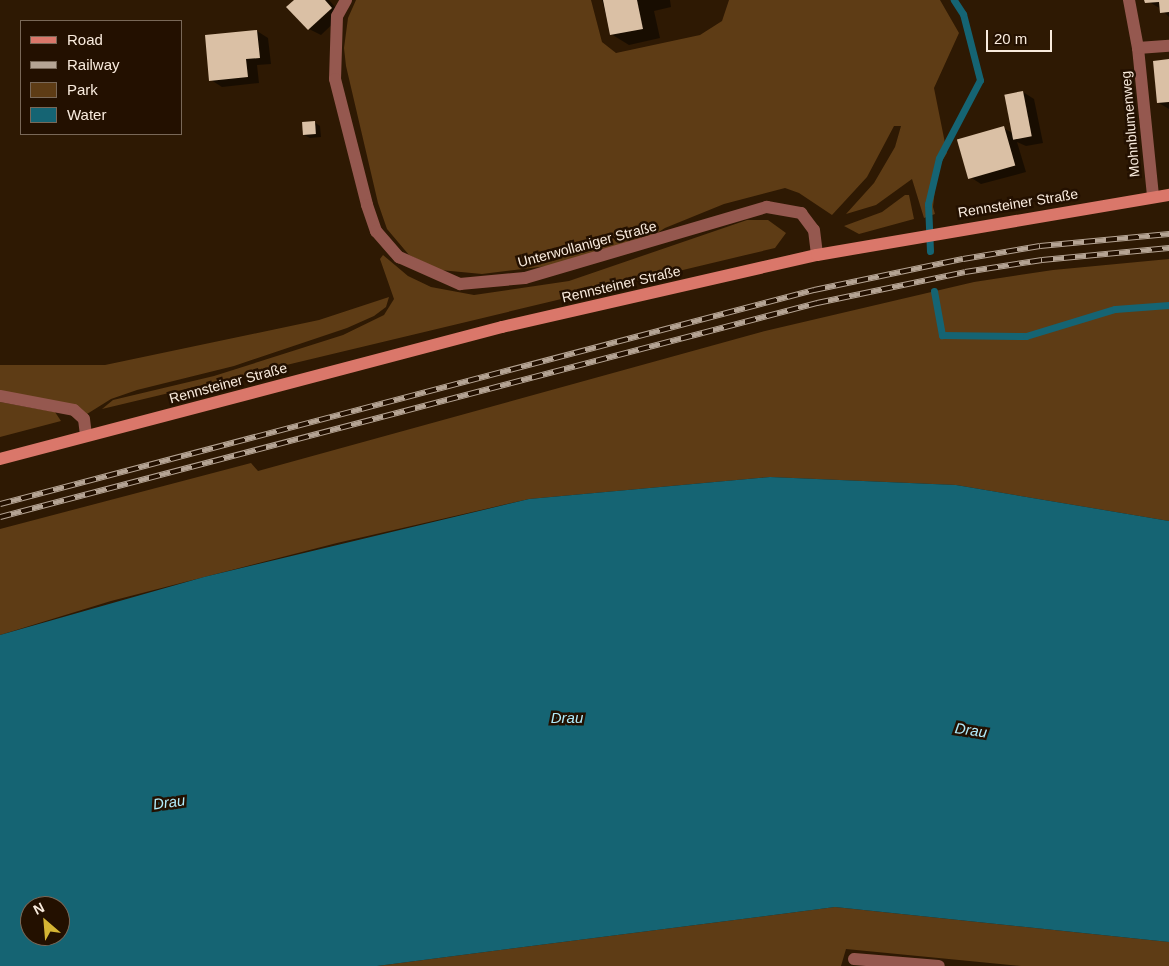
<!DOCTYPE html>
<html>
<head>
<meta charset="utf-8">
<style>
  body { margin:0 }
  #map { position:relative; width:1169px; height:966px; overflow:hidden; background:#2e1903; font-family:Arial,sans-serif }
  div>[style] { position:absolute }
  [style*='--x'] { left:calc(var(--x)*1px); top:calc(var(--y)*1px); width:calc(var(--w)*1px); rotate:calc(var(--a)*1deg) }
  .green>* { inset:0; background:#5e3c15 }
  .water>* { inset:0; background:#156473 }
  .shadow>* { inset:0; background:#0007 }
  .stream>* { height:7px; margin:-3.5px; padding:0 3.5px; transform-origin:3.5px; border-radius:3.5px; background:#156473 }
  .building>* { inset:0; background:#dac0a5; transform-origin:0 0 }
  .minor>* { height:12px; margin:-6px; padding:0 6px; transform-origin:6px; border-radius:6px; background:#95584f }
  .secondary>* { height:12px; margin:-6px; padding:0 6px; transform-origin:6px; border-radius:6px; background:#da776a }
  .rail>* { height:5.5px; margin-top:-2.75px; transform-origin:0; background:repeating-linear-gradient(90deg,#231000 0 11px,#b5a494 0 22px); box-sizing:border-box; border-block:1px solid #b5a494 }
  span { translate:-50% -50%; white-space:nowrap; text-align:center; line-height:1.15; -webkit-text-stroke:5px #231000; paint-order:stroke }
  .street-label { font-size:14px; color:#f9ebdd }
  .water-label { font-size:15px; color:#b1ebfa; font-style:italic }
  .legend { position:absolute; left:20px; top:20px; width:162px; height:115px; box-sizing:border-box; background:#231000; border:1px solid #796858; margin:0; padding:6px 9px; list-style:none; font-size:15px; color:#f9ebdd }
  .legend li { display:flex; align-items:center; gap:10px; height:25px }
  .legend b { width:25px; border:1px solid #796858 }
  .north { position:absolute; left:20px; top:896px; width:50px; height:50px; box-sizing:border-box; background:#231000; border:1px solid #796858; border-radius:50%; rotate:333deg; font-size:14px; font-weight:700; line-height:20px; text-align:center; color:#f9ebdd }
  .north::after { content:''; display:block; margin:auto; width:18px; height:22px; background:#d5b534; clip-path:polygon(50% 0,100% 100%,50% 72%,0 100%) }
  .scale { position:absolute; left:986px; top:30px; width:66px; height:22px; box-sizing:border-box; border:2px solid #f9ebdd; border-top:0; padding-left:6px; font-size:15px; line-height:18px; white-space:nowrap; color:#f9ebdd; -webkit-text-stroke:4px #231000; paint-order:stroke }
</style>
</head>
<body>
<div id="map">
  <div class="green">
    <i style="clip-path:polygon(356px 0,591px 0,602px 42px,616px 53px,700px 35px,722px 21px,729px 0,940px 0,959px 33px,934px 88px,947px 153px,940px 164px,936px 180px,933px 207px,935px 214px,924px 218px,912px 179px,876px 205px,846px 214px,874px 183px,895px 147px,901px 126px,894px 126px,867px 177px,832px 215px,799px 193px,785px 188px,724px 204px,665px 228px,654px 235px,548px 266px,482px 274px,440px 270px,409px 255px,387px 229px,378px 203px,346px 66px,344px 48px,348px 18px)"></i>
    <i style="clip-path:polygon(905px 195px,909px 195px,914px 219px,859px 234px,844px 226px,882px 212px)"></i>
    <i style="clip-path:polygon(747px 220px,768px 220px,786px 233px,775px 248px,102px 409px,113px 400px,214px 376px,343px 335px,384px 315px,394px 299px,380px 259px,383px 255px,408px 276px,431px 287px,474px 295px,569px 281px)"></i>
    <i style="clip-path:polygon(1169px 259px,1169px 521px,956px 485px,770px 477px,529px 499px,337px 543px,111px 601px,0 635px,0 529px,251px 463px,258px 471px,765px 331px,974px 282px,1053px 270px)"></i>
    <i style="clip-path:polygon(389px 297px,386px 307px,374px 316px,347px 328px,234px 366px,137px 390px,111px 399px,87px 414px,0 394px,0 365px,105px 365px,319px 320px)"></i>
    <i style="clip-path:polygon(0 402px,55px 412px,61px 421px,0 437px)"></i>
    <i style="clip-path:polygon(835px 907px,1169px 942px,1169px 966px,1021px 966px,846px 949px,841px 966px,377px 966px)"></i>
  </div>
  <div class="water">
    <i style="clip-path:polygon(evenodd,770px 477px,956px 485px,1169px 521px,1169px 942px,835px 907px,377px 966px,0 966px,0 635px,204px 577px,529px 499px,770px 477px,30px 906px,60px 906px,60px 936px,30px 936px,30px 906px)"></i>
  </div>
  <div class="shadow">
    <i style="clip-path:polygon(295px 0,329px 0,342px 15px,321px 35px,309px 29px)"></i>
    <i style="clip-path:polygon(602px 0,670px 0,671px 7px,654px 11px,660px 38px,629px 45px,611px 34px)"></i>
    <i style="clip-path:polygon(1146px 0,1169px 0,1169px 17px,1161px 9px)"></i>
    <i style="clip-path:polygon(257px 31px,268px 38px,271px 64px,257px 65px,259px 83px,222px 87px,211px 80px)"></i>
    <i style="clip-path:polygon(1169px 61px,1169px 109px,1159px 103px)"></i>
    <i style="clip-path:polygon(1023px 92px,1034px 99px,1043px 143px,1026px 146px,1017px 142px,1026px 172px,981px 184px,970px 177px,1003px 128px,1013px 133px)"></i>
    <i style="clip-path:polygon(314px 122px,320px 126px,321px 137px,310px 138px,304px 135px)"></i>
  </div>
  <div class="stream">
    <i style="--x:930;--y:251;--w:47;--a:-92.4"></i>
    <i style="--x:928;--y:204;--w:47;--a:-76.6"></i>
    <i style="--x:939;--y:158;--w:88;--a:-62.3"></i>
    <i style="--x:980;--y:80;--w:68;--a:-104.4"></i>
    <i style="--x:963;--y:14;--w:17;--a:-123"></i>
    <i style="--x:934;--y:291;--w:45;--a:79.7"></i>
    <i style="--x:942;--y:335;--w:84;--a:0.7"></i>
    <i style="--x:1026;--y:336;--w:93;--a:-16.9"></i>
    <i style="--x:1115;--y:309;--w:54;--a:-4.2"></i>
  </div>
  <div class="building">
    <i style="clip-path:polygon(294px 0,325px 0,332px 8px,308px 30px,286px 7px)"></i>
    <i style="clip-path:polygon(603px 0,637px 0,643px 29px,610px 35px)"></i>
    <i style="clip-path:polygon(1144px 0,1169px 0,1169px 12px,1160px 13px,1159px 2px,1145px 3px)"></i>
    <i style="clip-path:polygon(257px 30px,260px 58px,246px 59px,248px 77px,209px 81px,205px 35px)"></i>
    <i style="clip-path:polygon(1169px 59px,1169px 102px,1157px 103px,1153px 61px)"></i>
    <i style="left:1023px;top:91px;width:46px;height:19px;rotate:79deg"></i>
    <i style="left:315px;top:121px;width:13px;height:13px;rotate:86deg"></i>
    <i style="left:1004px;top:126px;width:41px;height:49px;rotate:74deg"></i>
  </div>
  <div class="minor">
    <i style="--x:346;--y:0;--w:18;--a:119"></i>
    <i style="--x:337;--y:16;--w:63;--a:91.8"></i>
    <i style="--x:335;--y:79;--w:130;--a:75.7"></i>
    <i style="--x:367;--y:205;--w:28;--a:71"></i>
    <i style="--x:376;--y:231;--w:35;--a:49"></i>
    <i style="--x:399;--y:257;--w:67;--a:23.9"></i>
    <i style="--x:460;--y:284;--w:65;--a:-5.3"></i>
    <i style="--x:525;--y:278;--w:252;--a:-16.4"></i>
    <i style="--x:767;--y:207;--w:35;--a:10"></i>
    <i style="--x:801;--y:213;--w:21;--a:53"></i>
    <i style="--x:814;--y:230;--w:25;--a:83"></i>
    <i style="--x:1129;--y:0;--w:49;--a:79.4"></i>
    <i style="--x:1138;--y:48;--w:149;--a:84.2"></i>
    <i style="--x:1138;--y:48;--w:31;--a:-4"></i>
    <i style="--x:0;--y:396;--w:75;--a:10.7"></i>
    <i style="--x:74;--y:410;--w:13;--a:42"></i>
    <i style="--x:84;--y:419;--w:16;--a:83"></i>
    <i style="--x:854;--y:959;--w:85;--a:4.7"></i>
  </div>
  <div class="secondary">
    <i style="--x:0;--y:459;--w:519;--a:-14.73"></i>
    <i style="--x:502;--y:327;--w:323;--a:-12.9"></i>
    <i style="--x:817;--y:255;--w:357;--a:-9.7"></i>
  </div>
  <div class="rail">
    <i style="--x:0;--y:504;--w:842;--a:-14.73"></i>
    <i style="--x:814;--y:290;--w:152;--a:-11.8"></i>
    <i style="--x:963;--y:259;--w:78;--a:-9.6"></i>
    <i style="--x:1040;--y:246;--w:130;--a:-5.3"></i>
    <i style="--x:0;--y:517;--w:845;--a:-14.68"></i>
    <i style="--x:817;--y:303;--w:151;--a:-11.8"></i>
    <i style="--x:965;--y:272;--w:78;--a:-8.9"></i>
    <i style="--x:1042;--y:260;--w:128;--a:-5.4"></i>
  </div>
  <div class="street-label">
    <span style="left:1130px;top:124px;rotate:-95deg">Mohnblumenweg</span>
    <span style="left:1018px;top:203px;rotate:-9deg">Rennsteiner Straße</span>
    <span style="left:587px;top:244px;rotate:-15deg">Unterwollaniger Straße</span>
    <span style="left:621px;top:284px;rotate:-13deg">Rennsteiner Straße</span>
    <span style="left:228px;top:383px;rotate:-15deg">Rennsteiner Straße</span>
  </div>
  <div class="water-label">
    <span style="left:567px;top:718px">Drau</span>
    <span style="left:971px;top:730px;rotate:8deg">Drau</span>
    <span style="left:169px;top:802px;rotate:-8deg">Drau</span>
  </div>
  <ul class="legend">
  <li><b style="height:6px;background:#da776a"></b>Road</li>
  <li><b style="height:6px;background:#b5a494"></b>Railway</li>
  <li><b style="height:14px;background:#5e3c15"></b>Park</li>
  <li><b style="height:14px;background:#156473"></b>Water</li>
  </ul>
  <div class="north">N</div>
  <div class="scale">20 m</div>
</div>
</body>
</html>
